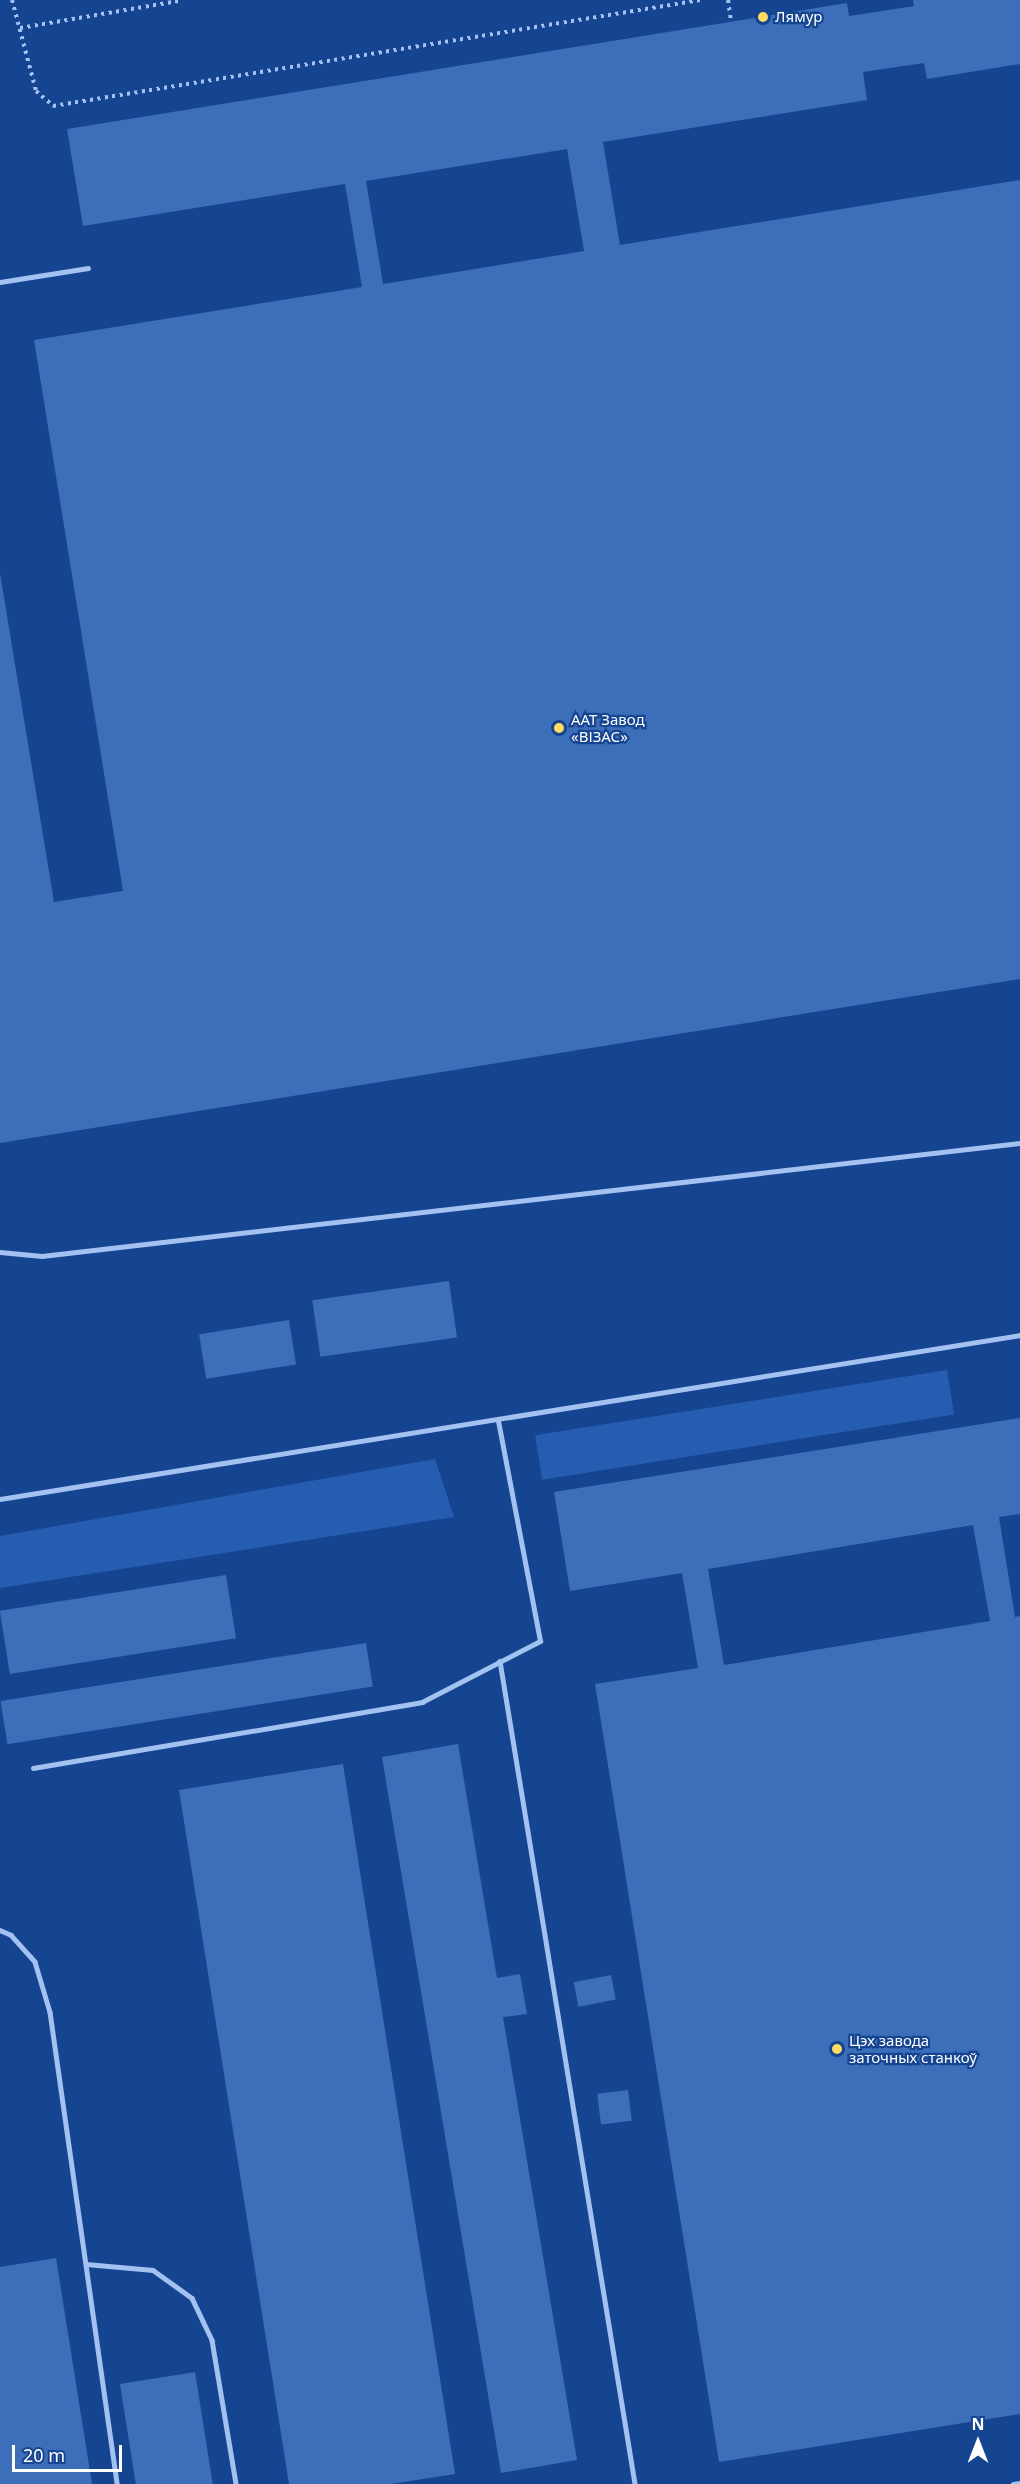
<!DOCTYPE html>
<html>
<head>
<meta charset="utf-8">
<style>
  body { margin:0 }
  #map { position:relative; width:1020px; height:2484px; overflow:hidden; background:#154491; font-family:"Noto Sans",sans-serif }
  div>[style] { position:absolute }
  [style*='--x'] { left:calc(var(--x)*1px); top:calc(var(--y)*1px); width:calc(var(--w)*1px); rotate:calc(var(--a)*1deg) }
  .green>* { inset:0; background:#275db0; transform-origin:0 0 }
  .building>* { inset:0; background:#3d6eb9; transform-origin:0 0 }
  .path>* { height:4px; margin-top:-2px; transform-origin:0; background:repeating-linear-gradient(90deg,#a3c1f1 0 3px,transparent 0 7.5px) }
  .service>* { height:4.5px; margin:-2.25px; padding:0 2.25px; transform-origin:2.25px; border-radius:2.25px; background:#a3c1f1 }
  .dots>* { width:16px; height:16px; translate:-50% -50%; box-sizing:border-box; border:3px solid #154491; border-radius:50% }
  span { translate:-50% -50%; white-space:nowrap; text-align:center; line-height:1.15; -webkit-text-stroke:4.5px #154491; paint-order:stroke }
  .poi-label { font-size:15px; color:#fff }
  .left { translate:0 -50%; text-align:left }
  .north { position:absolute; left:948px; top:2412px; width:60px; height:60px; -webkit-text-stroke:4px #154491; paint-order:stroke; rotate:0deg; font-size:16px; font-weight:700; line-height:24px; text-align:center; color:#fff }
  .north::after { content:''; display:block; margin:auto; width:21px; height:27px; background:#fff; clip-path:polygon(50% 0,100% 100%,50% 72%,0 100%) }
  .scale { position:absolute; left:12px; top:2445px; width:110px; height:27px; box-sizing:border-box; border:3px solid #fff; border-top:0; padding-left:8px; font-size:18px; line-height:21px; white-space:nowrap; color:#fff; -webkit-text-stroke:4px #154491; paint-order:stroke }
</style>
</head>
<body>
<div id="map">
  <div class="green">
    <i style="left:947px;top:1370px;width:45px;height:417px;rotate:81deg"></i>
    <i style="clip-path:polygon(435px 1459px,454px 1517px,0 1588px,0 1536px)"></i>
  </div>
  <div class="building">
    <i style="clip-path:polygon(evenodd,913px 0,1020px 0,1020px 64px,927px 79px,924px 63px,863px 72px,867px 100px,603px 142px,620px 245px,1020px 180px,1020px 979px,0 1143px,0 573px,54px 902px,123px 891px,34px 340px,362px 287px,345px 184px,83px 226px,67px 129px,847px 3px,849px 16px,914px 6px,913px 0,567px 149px,584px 251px,383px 284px,366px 181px,567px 149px)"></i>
    <i style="left:449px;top:1281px;width:57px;height:138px;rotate:82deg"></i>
    <i style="left:289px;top:1320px;width:45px;height:91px;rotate:81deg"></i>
    <i style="clip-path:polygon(evenodd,1020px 1418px,1020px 1514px,999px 1517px,1015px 1617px,1020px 1616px,1020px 2414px,719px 2462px,595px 1684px,698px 1668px,682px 1573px,570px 1591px,554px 1492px,1020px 1418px,973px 1525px,990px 1621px,724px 1665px,708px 1569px,973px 1525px)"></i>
    <i style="left:226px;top:1575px;width:64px;height:229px;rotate:81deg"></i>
    <i style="left:366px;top:1643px;width:44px;height:370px;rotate:81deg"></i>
    <i style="clip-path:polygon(458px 1744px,497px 1978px,520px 1974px,527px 2014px,503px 2017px,577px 2460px,501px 2473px,382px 1757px)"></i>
    <i style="clip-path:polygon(343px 1764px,455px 2474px,391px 2484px,289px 2484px,179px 1790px)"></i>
    <i style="left:611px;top:1975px;width:25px;height:38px;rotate:79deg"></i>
    <i style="left:628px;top:2090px;width:31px;height:31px;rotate:83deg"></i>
    <i style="clip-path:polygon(56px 2258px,92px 2484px,0 2484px,0 2267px)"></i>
    <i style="left:195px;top:2372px;width:113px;height:76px;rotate:81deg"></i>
  </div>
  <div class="path">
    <i style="--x:12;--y:0;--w:94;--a:75.2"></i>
    <i style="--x:36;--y:91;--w:23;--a:41"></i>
    <i style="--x:53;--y:106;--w:656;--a:-9.3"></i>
    <i style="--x:728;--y:0;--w:22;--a:82"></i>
    <i style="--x:20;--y:28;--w:165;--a:-9.7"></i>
  </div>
  <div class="service">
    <i style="--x:0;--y:282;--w:89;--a:-9"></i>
    <i style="--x:0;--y:1252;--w:42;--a:5.4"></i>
    <i style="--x:42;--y:1256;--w:985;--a:-6.59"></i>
    <i style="--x:0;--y:1499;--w:1033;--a:-9.13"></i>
    <i style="--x:500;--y:1661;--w:834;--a:80.68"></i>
    <i style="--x:33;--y:1768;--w:395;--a:-9.6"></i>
    <i style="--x:422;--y:1702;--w:133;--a:-27.3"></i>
    <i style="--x:540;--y:1641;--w:225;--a:-100.8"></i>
    <i style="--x:0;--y:1930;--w:12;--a:24"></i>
    <i style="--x:11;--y:1935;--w:36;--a:48"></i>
    <i style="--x:35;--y:1962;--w:52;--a:73.3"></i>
    <i style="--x:50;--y:2012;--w:477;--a:81.9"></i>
    <i style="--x:86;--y:2264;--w:67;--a:5.1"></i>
    <i style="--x:153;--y:2270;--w:48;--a:35.7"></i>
    <i style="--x:192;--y:2298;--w:47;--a:64.5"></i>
    <i style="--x:212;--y:2340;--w:146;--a:80.5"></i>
    <i style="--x:1013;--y:2484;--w:7;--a:-8"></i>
  </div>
  <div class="dots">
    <i style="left:763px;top:17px;background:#ffdb62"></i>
    <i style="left:559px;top:728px;background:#ffdb62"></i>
    <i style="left:837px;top:2049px;background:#ffdb62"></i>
  </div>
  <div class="poi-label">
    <span class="left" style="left:775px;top:17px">Лямур</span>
    <span class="left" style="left:571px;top:728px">ААТ Завод<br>«ВІЗАС»</span>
    <span class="left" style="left:849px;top:2049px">Цэх завода<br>заточных станкоў</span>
  </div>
  <div class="north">N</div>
  <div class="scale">20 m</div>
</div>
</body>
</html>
